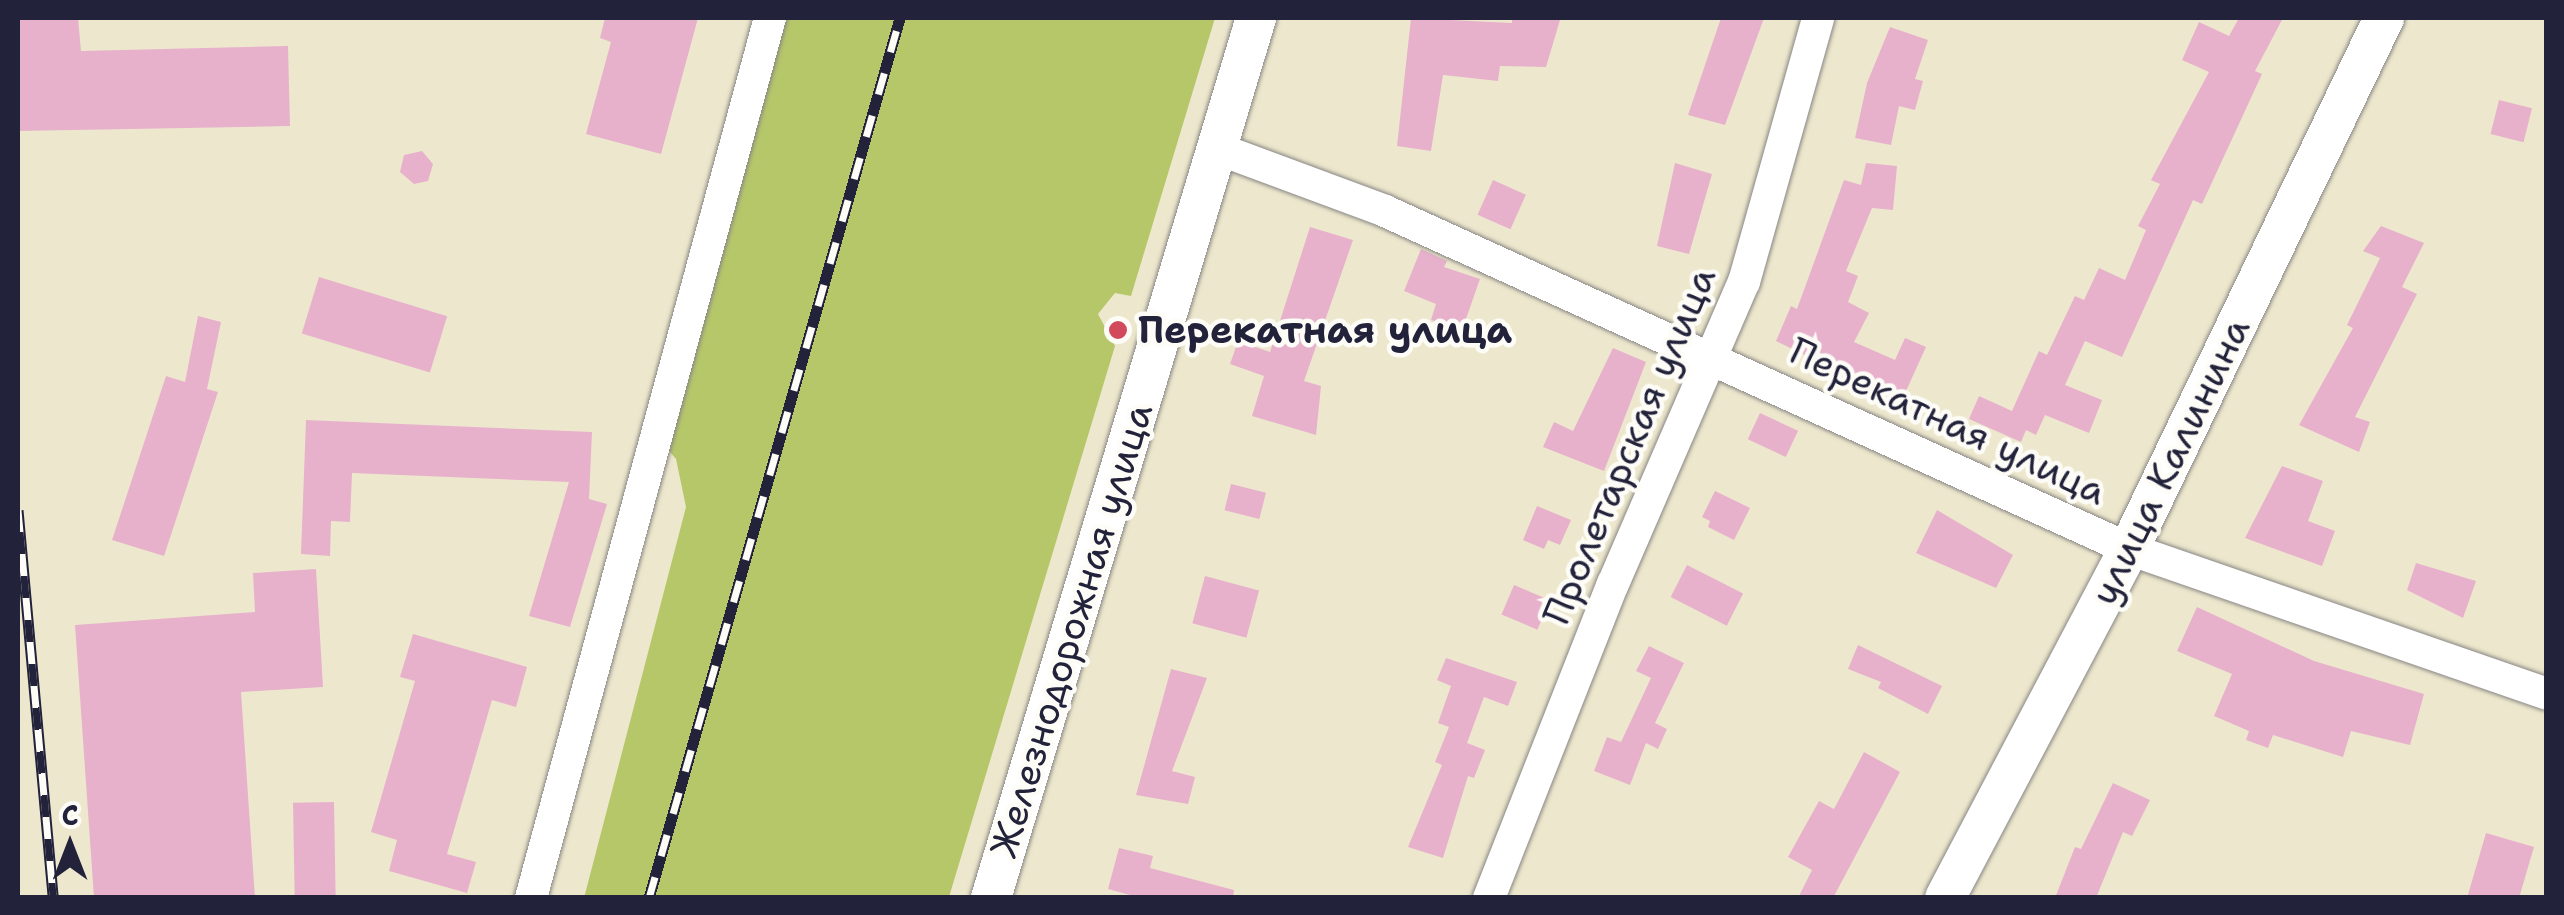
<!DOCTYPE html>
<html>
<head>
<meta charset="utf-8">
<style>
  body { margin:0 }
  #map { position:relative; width:2564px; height:915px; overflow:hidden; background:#ede8cd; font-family:"Shantell Sans",sans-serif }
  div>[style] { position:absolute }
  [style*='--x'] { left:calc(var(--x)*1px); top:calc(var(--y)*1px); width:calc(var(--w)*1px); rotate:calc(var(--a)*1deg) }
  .green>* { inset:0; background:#b6c76a }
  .building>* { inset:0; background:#e7b1cc; transform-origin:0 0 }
  .roads { filter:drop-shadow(0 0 2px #888584) drop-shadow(0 0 2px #888584) }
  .minor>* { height:32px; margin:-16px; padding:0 16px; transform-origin:16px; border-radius:16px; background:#fff }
  .tertiary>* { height:40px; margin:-20px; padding:0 20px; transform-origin:20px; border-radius:20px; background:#fff }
  .rail>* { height:11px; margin-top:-5.5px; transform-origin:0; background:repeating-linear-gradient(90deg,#fdfcf7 0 22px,#22223b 0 44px); box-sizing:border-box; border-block:2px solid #22223b }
  .dots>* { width:28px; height:28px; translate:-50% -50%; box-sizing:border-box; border:5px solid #fdfcf7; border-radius:50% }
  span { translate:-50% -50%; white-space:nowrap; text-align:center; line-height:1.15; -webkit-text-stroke:9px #fdfcf7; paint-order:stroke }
  .poi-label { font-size:38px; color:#22223b; font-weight:700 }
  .left { translate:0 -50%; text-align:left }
  .street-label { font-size:38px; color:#22223b }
  .frame { position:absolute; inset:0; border:20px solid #22223b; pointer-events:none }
  .north { position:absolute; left:20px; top:795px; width:100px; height:100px; -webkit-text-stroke:8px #fdfcf7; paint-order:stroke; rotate:0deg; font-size:28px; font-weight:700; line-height:40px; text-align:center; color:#22223b }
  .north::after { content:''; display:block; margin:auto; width:35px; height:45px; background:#22223b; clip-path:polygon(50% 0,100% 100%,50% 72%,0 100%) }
</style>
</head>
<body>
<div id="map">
  <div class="green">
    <i style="clip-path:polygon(770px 18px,1215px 18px,1131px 296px,1115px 293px,1098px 314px,1115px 346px,949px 897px,584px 898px,686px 507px,676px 459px,654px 433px)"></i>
  </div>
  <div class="building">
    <i style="clip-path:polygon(18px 18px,78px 18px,81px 51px,288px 46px,290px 126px,18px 131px)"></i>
    <i style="clip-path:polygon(605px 18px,698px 18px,661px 154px,586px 134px,611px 42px,600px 38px)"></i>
    <i style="clip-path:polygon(1411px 18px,1512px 23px,1512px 18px,1560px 20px,1546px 67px,1500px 66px,1498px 81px,1443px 75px,1431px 151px,1397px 146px)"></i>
    <i style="clip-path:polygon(1721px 18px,1764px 18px,1725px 125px,1688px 115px)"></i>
    <i style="clip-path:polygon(2239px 18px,2283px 18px,2255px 71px,2262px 74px,2202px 204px,2193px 200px,2122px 357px,2085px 341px,2065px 385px,2102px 400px,2089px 433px,2045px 415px,2036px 435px,2026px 430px,2021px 442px,1969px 419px,1979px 396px,2012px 411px,2039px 351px,2047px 355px,2075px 296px,2084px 300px,2099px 268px,2125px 280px,2146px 230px,2138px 226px,2160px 184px,2151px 180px,2209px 72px,2182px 60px,2199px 22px,2229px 36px)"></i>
    <i style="clip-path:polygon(1890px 27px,1928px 40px,1915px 79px,1923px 81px,1915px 110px,1899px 106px,1891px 145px,1855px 138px,1867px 83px)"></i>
    <i style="left:2499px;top:100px;width:34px;height:35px;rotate:14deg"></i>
    <i style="clip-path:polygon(422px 151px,433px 164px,428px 181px,414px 184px,400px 172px,404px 155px)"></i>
    <i style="clip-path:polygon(1675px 163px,1712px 174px,1689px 254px,1657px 246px)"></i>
    <i style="clip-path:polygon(1866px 163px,1897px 166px,1893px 210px,1872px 208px,1846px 271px,1858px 276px,1848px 302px,1869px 313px,1854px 342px,1895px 360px,1905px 338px,1926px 347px,1901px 402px,1776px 341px,1791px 306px,1797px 309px,1844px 180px,1861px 185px)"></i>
    <i style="left:1493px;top:180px;width:36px;height:38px;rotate:24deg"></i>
    <i style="clip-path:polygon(2381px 226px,2424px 243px,2402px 287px,2417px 294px,2355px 417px,2370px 422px,2359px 452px,2299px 425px,2353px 328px,2347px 325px,2380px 258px,2363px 251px)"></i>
    <i style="clip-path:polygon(1310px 227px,1353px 240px,1304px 381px,1321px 386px,1316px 435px,1252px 416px,1264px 376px,1230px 364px,1238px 341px,1270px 352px)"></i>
    <i style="clip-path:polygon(1421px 249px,1447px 261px,1444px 267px,1480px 279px,1462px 330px,1431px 320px,1436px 304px,1404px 291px)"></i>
    <i style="left:319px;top:277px;width:134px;height:59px;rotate:17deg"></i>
    <i style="clip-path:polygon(198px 316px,221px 322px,207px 389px,218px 392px,164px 556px,112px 540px,166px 376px,185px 382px)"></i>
    <i style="clip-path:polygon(1613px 348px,1646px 362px,1604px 471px,1543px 447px,1554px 422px,1573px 431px)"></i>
    <i style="left:1760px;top:413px;width:42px;height:29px;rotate:25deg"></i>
    <i style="clip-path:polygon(306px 420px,592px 432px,589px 499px,607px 504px,570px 627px,529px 616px,569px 482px,352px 473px,350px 522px,331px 521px,330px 556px,301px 554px)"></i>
    <i style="clip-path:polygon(2282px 466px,2323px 481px,2308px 521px,2335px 531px,2322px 566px,2245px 538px)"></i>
    <i style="left:1231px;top:484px;width:36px;height:27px;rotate:14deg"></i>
    <i style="clip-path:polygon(1715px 491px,1750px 508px,1734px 540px,1708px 527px,1710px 521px,1702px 517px)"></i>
    <i style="clip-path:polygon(1537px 506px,1571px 520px,1560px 545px,1548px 540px,1544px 549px,1523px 540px)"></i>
    <i style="clip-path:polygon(1937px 510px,2013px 555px,1996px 588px,1916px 553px)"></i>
    <i style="clip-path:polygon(2416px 563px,2476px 581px,2463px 618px,2407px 590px)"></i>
    <i style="left:1687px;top:565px;width:63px;height:36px;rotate:27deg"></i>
    <i style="clip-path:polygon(316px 569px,323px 687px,241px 692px,255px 898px,94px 898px,75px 625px,255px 612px,253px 573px)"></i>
    <i style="left:1205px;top:576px;width:56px;height:49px;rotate:15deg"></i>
    <i style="left:1514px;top:585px;width:39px;height:32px;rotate:23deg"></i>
    <i style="clip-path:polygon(2197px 607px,2314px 661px,2424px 694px,2410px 745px,2351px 731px,2343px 757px,2273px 735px,2268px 748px,2246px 740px,2249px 731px,2214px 716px,2232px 674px,2177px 651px)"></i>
    <i style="clip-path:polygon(413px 634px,527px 667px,516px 707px,492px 700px,447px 854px,476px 862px,467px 893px,389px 871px,397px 840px,371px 832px,415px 681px,400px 677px)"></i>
    <i style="clip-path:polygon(1858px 645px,1942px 686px,1928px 714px,1878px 688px,1881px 682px,1848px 669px)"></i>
    <i style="clip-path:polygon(1649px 646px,1684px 663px,1655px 723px,1667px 729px,1658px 749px,1646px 743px,1630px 785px,1594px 771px,1607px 737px,1621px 742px,1651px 678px,1636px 671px)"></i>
    <i style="clip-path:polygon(1446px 658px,1517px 682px,1508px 706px,1484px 697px,1467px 743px,1485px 750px,1474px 778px,1468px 776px,1443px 858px,1408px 847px,1442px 765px,1435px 762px,1449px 727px,1438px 723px,1451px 686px,1437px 680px)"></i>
    <i style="clip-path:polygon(1171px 669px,1207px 678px,1172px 771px,1195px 777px,1188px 804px,1136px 795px)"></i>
    <i style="clip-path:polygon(1864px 752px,1900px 772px,1833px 898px,1798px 898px,1812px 870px,1788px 857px,1819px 801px,1834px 809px)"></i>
    <i style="clip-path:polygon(2113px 783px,2150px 800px,2132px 836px,2123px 832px,2096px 898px,2055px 898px,2075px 847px,2081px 849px)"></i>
    <i style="left:334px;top:802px;width:96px;height:41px;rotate:89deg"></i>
    <i style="clip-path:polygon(2486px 833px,2534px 847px,2519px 898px,2467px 898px)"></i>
    <i style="clip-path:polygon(1119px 848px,1153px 856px,1150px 868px,1234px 890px,1233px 898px,1141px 898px,1108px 889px)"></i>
  </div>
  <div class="roads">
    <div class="minor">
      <i style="--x:1216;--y:148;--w:180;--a:20.4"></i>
      <i style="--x:1385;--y:211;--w:817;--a:24.43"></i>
      <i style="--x:2129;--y:549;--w:441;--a:19.1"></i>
      <i style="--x:531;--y:898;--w:912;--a:-74.81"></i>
      <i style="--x:1489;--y:898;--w:338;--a:-68.5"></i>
      <i style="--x:1613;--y:584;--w:329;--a:-66.6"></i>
      <i style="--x:1744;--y:282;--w:274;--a:-74.3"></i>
    </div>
    <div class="tertiary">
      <i style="--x:991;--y:898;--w:919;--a:-73.24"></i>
      <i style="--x:1945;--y:898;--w:395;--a:-62.2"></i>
      <i style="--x:2129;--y:549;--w:589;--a:-64.35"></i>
    </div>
  </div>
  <div class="rail">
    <i style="--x:18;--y:510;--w:390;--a:84.8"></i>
    <i style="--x:649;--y:898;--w:915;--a:-74.08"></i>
  </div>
  <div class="dots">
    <i style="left:1118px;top:330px;background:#d1495b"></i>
  </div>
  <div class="poi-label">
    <span class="left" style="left:1138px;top:330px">Перекатная улица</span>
  </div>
  <div class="street-label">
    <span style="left:1948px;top:421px;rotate:25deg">Перекатная улица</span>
    <span style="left:1629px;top:446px;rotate:-67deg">Пролетарская улица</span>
    <span style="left:2170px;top:461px;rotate:-64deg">улица Калинина</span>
    <span style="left:1071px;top:630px;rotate:-73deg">Железнодорожная улица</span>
  </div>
  <div class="frame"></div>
  <div class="north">С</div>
</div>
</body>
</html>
